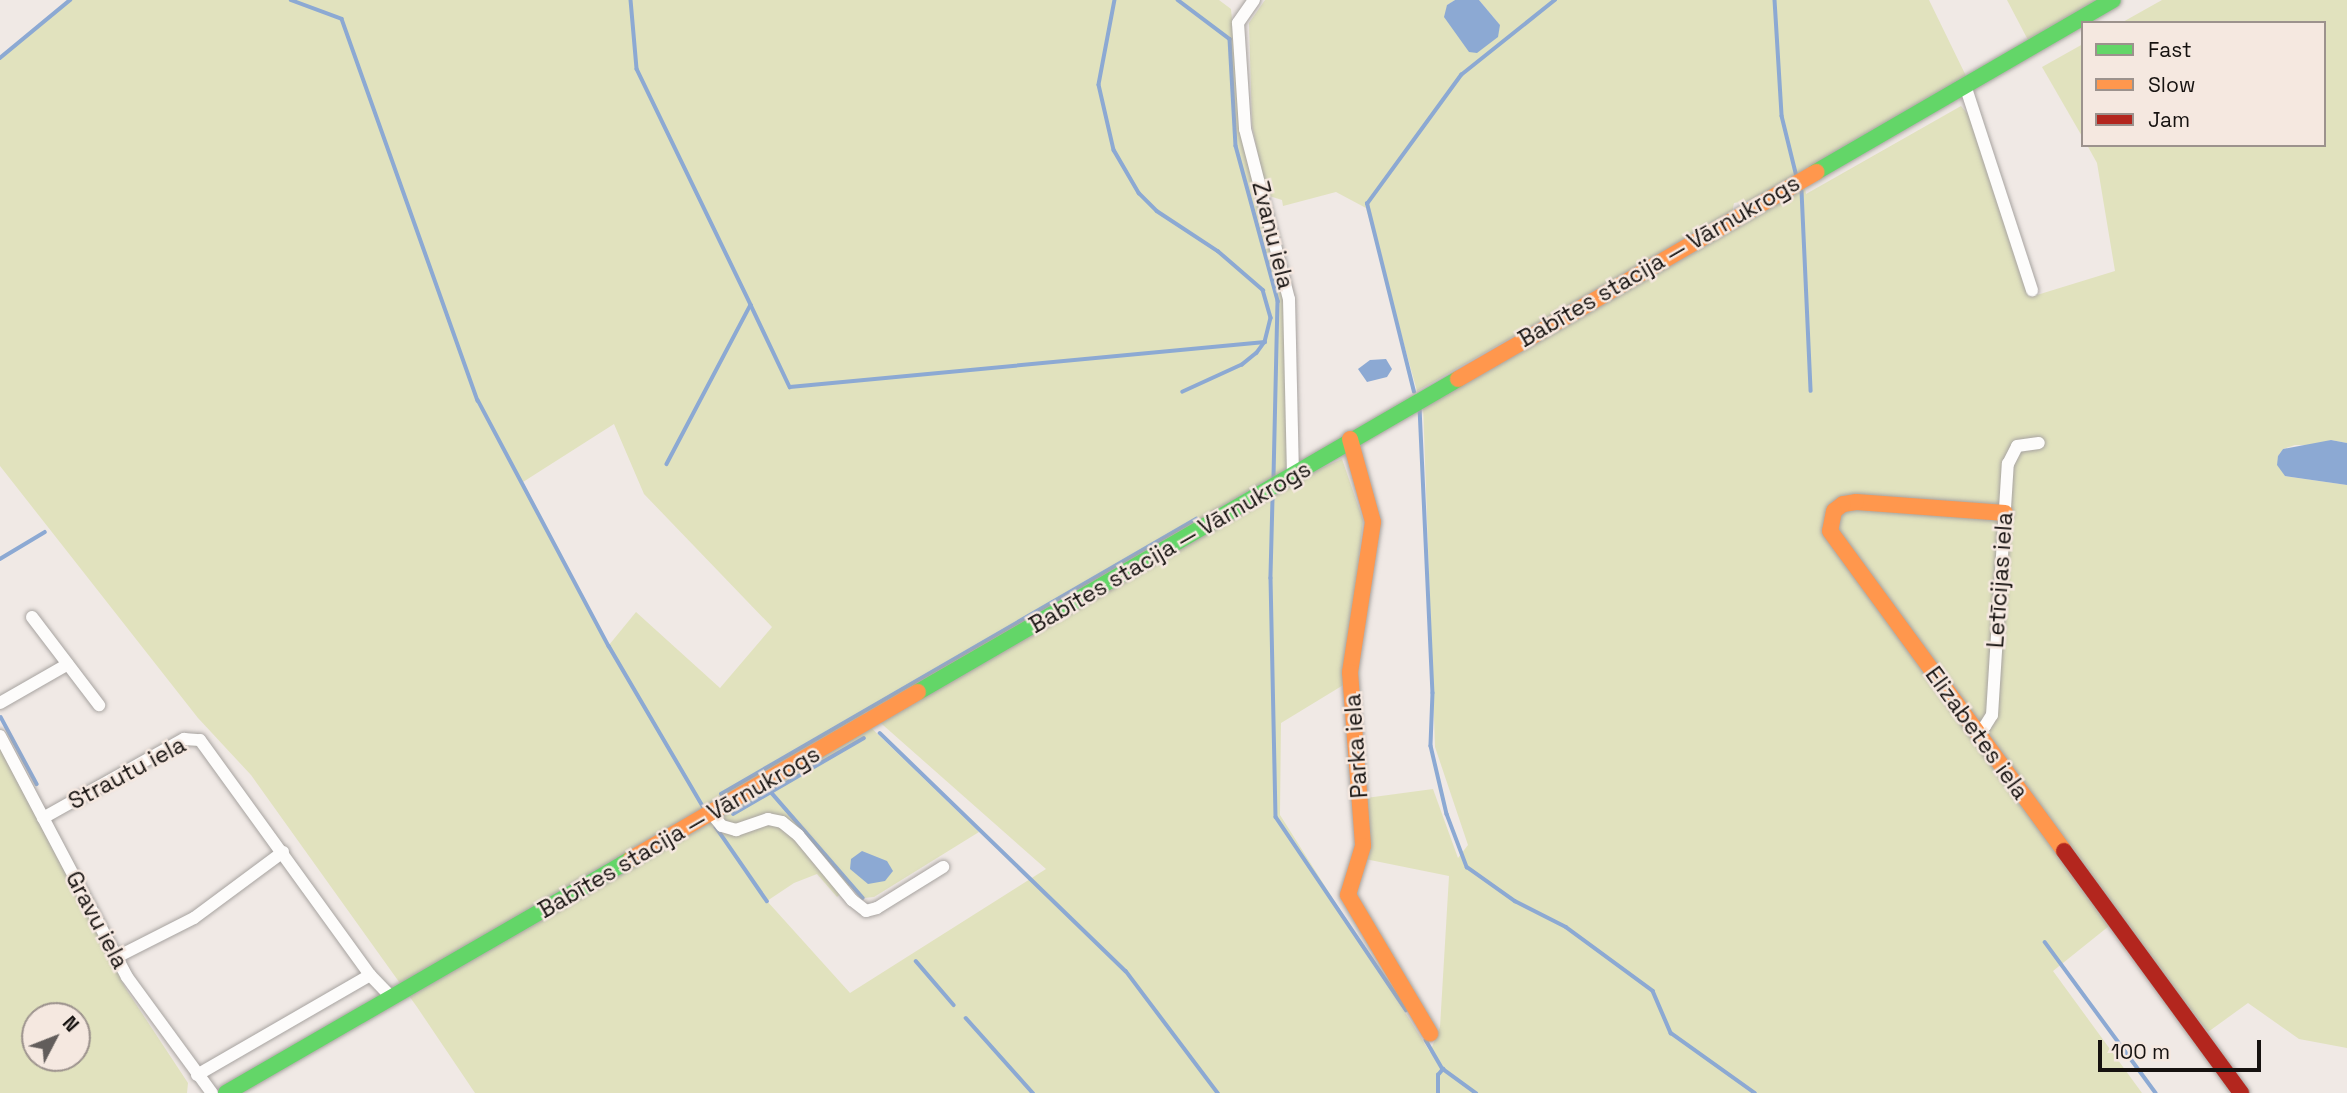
<!DOCTYPE html>
<html>
<head>
<meta charset="utf-8">
<style>
  body { margin:0 }
  #map { position:relative; width:2347px; height:1093px; overflow:hidden; background:#f0e9e5; font-family:"Space Grotesk",sans-serif }
  div>[style] { position:absolute }
  [style*='--x'] { left:calc(var(--x)*1px); top:calc(var(--y)*1px); width:calc(var(--w)*1px); rotate:calc(var(--a)*1deg) }
  .green>* { inset:0; background:#e1e2be }
  .water>* { inset:0; background:#8ca9d3 }
  .stream>* { height:3.5px; margin:-1.75px; padding:0 1.75px; transform-origin:1.75px; border-radius:1.75px; background:#8ca9d3 }
  .roads { filter:drop-shadow(0 0 2px #a7a3a0) drop-shadow(0 0 2px #a7a3a0) }
  .street>* { height:12px; margin:-6px; padding:0 6px; transform-origin:6px; border-radius:6px; background:#fdfcfb }
  .fast>* { height:16px; margin:-8px; padding:0 8px; transform-origin:8px; border-radius:8px; background:#63d668 }
  .slow>* { height:16px; margin:-8px; padding:0 8px; transform-origin:8px; border-radius:8px; background:#ff974d }
  .jam>* { height:16px; margin:-8px; padding:0 8px; transform-origin:8px; border-radius:8px; background:#b3261e }
  span { translate:-50% -50%; white-space:nowrap; text-align:center; line-height:1.15; -webkit-text-stroke:5px #f5e8e0; paint-order:stroke }
  .street-label { font-size:23px; color:#161210 }
  .legend { position:absolute; left:2081px; top:21px; width:245px; height:126px; box-sizing:border-box; background:#f5e8e0; border:2px solid #9c928d; margin:0; padding:9px 12px; list-style:none; font-size:21px; color:#161210 }
  .legend li { display:flex; align-items:center; gap:14px; height:35px }
  .legend b { width:35px; border:2px solid #9c928d }
  .north { position:absolute; left:21px; top:1002px; width:70px; height:70px; box-sizing:border-box; background:#f5e8e0; border:2px solid #9c928d; border-radius:50%; rotate:48deg; font-size:19px; font-weight:700; line-height:28px; text-align:center; color:#161210 }
  .north::after { content:''; display:block; margin:auto; width:24px; height:32px; background:#625d5b; clip-path:polygon(50% 0,100% 100%,50% 72%,0 100%) }
  .scale { position:absolute; left:2098px; top:1040px; width:163px; height:32px; box-sizing:border-box; border:4px solid #161210; border-top:0; padding-left:9px; font-size:21px; line-height:24px; white-space:nowrap; color:#161210; -webkit-text-stroke:5px #f5e8e0; paint-order:stroke }
</style>
</head>
<body>
<div id="map">
  <div class="green">
    <i style="clip-path:polygon(evenodd,70px 0,1219px 0,1231px 9px,1244px 149px,1284px 299px,1290px 482px,1342px 459px,1363px 520px,1345px 684px,1281px 723px,1280px 815px,1430px 1052px,1440px 1027px,1449px 876px,1365px 859px,1366px 798px,1433px 789px,1458px 858px,1468px 845px,1435px 747px,1423px 404px,1766px 197px,1734px 203px,1732px 213px,1417px 391px,1366px 208px,1336px 192px,1283px 206px,1282px 200px,1266px 195px,1252px 125px,1249px 23px,1265px 0,1455px 0,1447px 5px,1500px 25px,1479px 0,1929px 0,1968px 80px,1802px 173px,1806px 194px,1961px 106px,1971px 118px,2030px 297px,2115px 271px,2097px 163px,2087px 145px,2324px 145px,2324px 23px,2121px 23px,2162px 0,2347px 0,2347px 443px,2331px 440px,2316px 445px,2295px 445px,2283px 449px,2278px 456px,2285px 476px,2347px 485px,2347px 1048px,2299px 1039px,2248px 1003px,2208px 1032px,2119px 918px,2053px 971px,2142px 1093px,475px 1093px,417px 1007px,251px 775px,198px 718px,0 466px,0 58px,70px 0,614px 424px,644px 494px,772px 627px,720px 688px,636px 612px,609px 645px,523px 482px,614px 424px,70px 0,866px 710px,1046px 869px,850px 993px,767px 901px,794px 883px,817px 874px,837px 897px,852px 883px,864px 898px,874px 897px,979px 832px,861px 718px,866px 710px)"></i>
    <i style="clip-path:polygon(2007px 0,2099px 0,2028px 40px)"></i>
    <i style="clip-path:polygon(2083px 44px,2083px 138px,2042px 67px)"></i>
    <i style="clip-path:polygon(evenodd,0 748px,126px 989px,188px 1083px,187px 1093px,0 1093px,0 748px,35px 1016px,77px 1016px,77px 1058px,35px 1058px,35px 1016px)"></i>
  </div>
  <div class="water">
    <i style="clip-path:polygon(1455px 0,1479px 0,1500px 25px,1498px 37px,1477px 53px,1469px 52px,1444px 17px,1447px 5px)"></i>
    <i style="clip-path:polygon(1386px 359px,1392px 369px,1387px 377px,1367px 382px,1358px 369px,1370px 360px)"></i>
    <i style="clip-path:polygon(2331px 440px,2347px 443px,2347px 485px,2285px 476px,2277px 465px,2278px 456px,2283px 449px)"></i>
    <i style="clip-path:polygon(862px 851px,887px 861px,893px 871px,885px 881px,868px 884px,850px 869px,851px 859px)"></i>
  </div>
  <div class="stream">
    <i style="--x:291;--y:0;--w:54;--a:20.4"></i>
    <i style="--x:342;--y:19;--w:405;--a:70.4"></i>
    <i style="--x:478;--y:400;--w:279;--a:62"></i>
    <i style="--x:609;--y:646;--w:186;--a:59.6"></i>
    <i style="--x:631;--y:0;--w:69;--a:85"></i>
    <i style="--x:637;--y:69;--w:262;--a:64.2"></i>
    <i style="--x:751;--y:305;--w:180;--a:117.8"></i>
    <i style="--x:1115;--y:0;--w:86;--a:100.7"></i>
    <i style="--x:1099;--y:85;--w:67;--a:77"></i>
    <i style="--x:1114;--y:150;--w:50;--a:59.8"></i>
    <i style="--x:1139;--y:193;--w:25;--a:45"></i>
    <i style="--x:1157;--y:211;--w:73;--a:33.3"></i>
    <i style="--x:1218;--y:251;--w:60;--a:40.9"></i>
    <i style="--x:1263;--y:290;--w:29;--a:74"></i>
    <i style="--x:1271;--y:318;--w:25;--a:104"></i>
    <i style="--x:1265;--y:342;--w:14;--a:126"></i>
    <i style="--x:1257;--y:353;--w:19;--a:141"></i>
    <i style="--x:1242;--y:365;--w:65;--a:155.4"></i>
    <i style="--x:1178;--y:0;--w:65;--a:36.9"></i>
    <i style="--x:1230;--y:39;--w:107;--a:86.8"></i>
    <i style="--x:1236;--y:146;--w:161;--a:74.8"></i>
    <i style="--x:1278;--y:301;--w:176;--a:91.3"></i>
    <i style="--x:1775;--y:0;--w:116;--a:86.5"></i>
    <i style="--x:1782;--y:116;--w:59;--a:76.2"></i>
    <i style="--x:0;--y:58;--w:91;--a:-39.6"></i>
    <i style="--x:1802;--y:191;--w:200;--a:87.4"></i>
    <i style="--x:751;--y:305;--w:91;--a:64.6"></i>
    <i style="--x:790;--y:387;--w:477;--a:-5.4"></i>
    <i style="--x:1414;--y:392;--w:194;--a:-104"></i>
    <i style="--x:1367;--y:204;--w:160;--a:-53.9"></i>
    <i style="--x:1461;--y:75;--w:120;--a:-38.6"></i>
    <i style="--x:1420;--y:408;--w:285;--a:87.4"></i>
    <i style="--x:1433;--y:693;--w:53;--a:92.2"></i>
    <i style="--x:1431;--y:746;--w:70;--a:76.8"></i>
    <i style="--x:1447;--y:814;--w:57;--a:69.3"></i>
    <i style="--x:1467;--y:867;--w:59;--a:35.3"></i>
    <i style="--x:1515;--y:901;--w:57;--a:27"></i>
    <i style="--x:1566;--y:927;--w:108;--a:36.3"></i>
    <i style="--x:1653;--y:991;--w:46;--a:66.8"></i>
    <i style="--x:1671;--y:1033;--w:103;--a:35.5"></i>
    <i style="--x:1273;--y:499;--w:79;--a:91.5"></i>
    <i style="--x:1271;--y:578;--w:239;--a:88.8"></i>
    <i style="--x:1276;--y:817;--w:233;--a:56"></i>
    <i style="--x:0;--y:559;--w:52;--a:-31"></i>
    <i style="--x:1;--y:717;--w:76;--a:61.8"></i>
    <i style="--x:880;--y:733;--w:342;--a:44.1"></i>
    <i style="--x:1126;--y:971;--w:153;--a:53"></i>
    <i style="--x:771;--y:792;--w:140;--a:49"></i>
    <i style="--x:721;--y:794;--w:549;--a:-30.07"></i>
    <i style="--x:733;--y:814;--w:151;--a:-30.1"></i>
    <i style="--x:716;--y:827;--w:90;--a:55.4"></i>
    <i style="--x:2045;--y:942;--w:187;--a:53.7"></i>
    <i style="--x:916;--y:961;--w:58;--a:49.2"></i>
    <i style="--x:966;--y:1018;--w:101;--a:48.2"></i>
    <i style="--x:1426;--y:1040;--w:34;--a:60"></i>
    <i style="--x:1443;--y:1069;--w:41;--a:36"></i>
    <i style="--x:1438;--y:1093;--w:18;--a:-90"></i>
    <i style="--x:1438;--y:1075;--w:8;--a:-50"></i>
  </div>
  <div class="roads">
    <div class="street">
      <i style="--x:1254;--y:0;--w:28;--a:125"></i>
      <i style="--x:1238;--y:23;--w:106;--a:86.2"></i>
      <i style="--x:1245;--y:129;--w:176;--a:75.5"></i>
      <i style="--x:1289;--y:299;--w:177;--a:88.7"></i>
      <i style="--x:1965;--y:85;--w:216;--a:71.9"></i>
      <i style="--x:32;--y:617;--w:111;--a:52.7"></i>
      <i style="--x:0;--y:703;--w:78;--a:-29.8"></i>
      <i style="--x:1977;--y:732;--w:10;--a:-37"></i>
      <i style="--x:1985;--y:726;--w:13;--a:-58"></i>
      <i style="--x:1992;--y:715;--w:252;--a:-86.4"></i>
      <i style="--x:2008;--y:464;--w:20;--a:-63"></i>
      <i style="--x:2017;--y:446;--w:22;--a:-8"></i>
      <i style="--x:0;--y:736;--w:272;--a:62.2"></i>
      <i style="--x:127;--y:977;--w:144;--a:53.8"></i>
      <i style="--x:711;--y:813;--w:17;--a:50"></i>
      <i style="--x:722;--y:826;--w:15;--a:16"></i>
      <i style="--x:736;--y:830;--w:34;--a:-19"></i>
      <i style="--x:768;--y:819;--w:14;--a:12"></i>
      <i style="--x:782;--y:822;--w:21;--a:39"></i>
      <i style="--x:798;--y:835;--w:85;--a:50.3"></i>
      <i style="--x:852;--y:900;--w:18;--a:38"></i>
      <i style="--x:866;--y:911;--w:11;--a:-15"></i>
      <i style="--x:877;--y:908;--w:78;--a:-31.8"></i>
      <i style="--x:43;--y:818;--w:162;--a:-29.3"></i>
      <i style="--x:184;--y:739;--w:16;--a:4"></i>
      <i style="--x:200;--y:740;--w:290;--a:54.1"></i>
      <i style="--x:370;--y:975;--w:32;--a:46"></i>
      <i style="--x:117;--y:957;--w:86;--a:-26.9"></i>
      <i style="--x:194;--y:918;--w:111;--a:-36.6"></i>
      <i style="--x:197;--y:1075;--w:200;--a:-30"></i>
    </div>
    <div class="fast">
      <i style="--x:1816;--y:172;--w:343;--a:-30.1"></i>
      <i style="--x:918;--y:692;--w:624;--a:-30.1"></i>
      <i style="--x:226;--y:1093;--w:468;--a:-30"></i>
    </div>
    <div class="slow">
      <i style="--x:1458;--y:379;--w:414;--a:-30"></i>
      <i style="--x:1350;--y:439;--w:86;--a:74.5"></i>
      <i style="--x:1373;--y:522;--w:152;--a:98.7"></i>
      <i style="--x:1350;--y:672;--w:174;--a:85.7"></i>
      <i style="--x:1363;--y:846;--w:51;--a:107"></i>
      <i style="--x:1348;--y:895;--w:161;--a:59.3"></i>
      <i style="--x:2005;--y:513;--w:149;--a:-175.8"></i>
      <i style="--x:1856;--y:502;--w:13;--a:171"></i>
      <i style="--x:1843;--y:504;--w:11;--a:142"></i>
      <i style="--x:1834;--y:511;--w:20;--a:101"></i>
      <i style="--x:1830;--y:531;--w:396;--a:53.8"></i>
      <i style="--x:631;--y:859;--w:332;--a:-30.2"></i>
    </div>
    <div class="jam">
      <i style="--x:2064;--y:851;--w:300;--a:53.8"></i>
    </div>
  </div>
  <div class="street-label">
    <span style="left:1273px;top:235px;rotate:76deg">Zvanu iela</span>
    <span style="left:1659px;top:261px;rotate:-30deg">Babītes stacija — Vārnukrogs</span>
    <span style="left:1170px;top:547px;rotate:-30deg">Babītes stacija — Vārnukrogs</span>
    <span style="left:2000px;top:580px;rotate:-86deg">Letīcijas iela</span>
    <span style="left:1977px;top:733px;rotate:54deg">Elizabetes iela</span>
    <span style="left:1356px;top:746px;rotate:-94deg">Parka iela</span>
    <span style="left:127px;top:773px;rotate:-28deg">Strautu iela</span>
    <span style="left:679px;top:832px;rotate:-30deg">Babītes stacija — Vārnukrogs</span>
    <span style="left:97px;top:920px;rotate:62deg">Gravu iela</span>
  </div>
  <ul class="legend">
  <li><b style="height:9px;background:#63d668"></b>Fast</li>
  <li><b style="height:9px;background:#ff974d"></b>Slow</li>
  <li><b style="height:9px;background:#b3261e"></b>Jam</li>
  </ul>
  <div class="north">N</div>
  <div class="scale">100 m</div>
</div>
</body>
</html>
